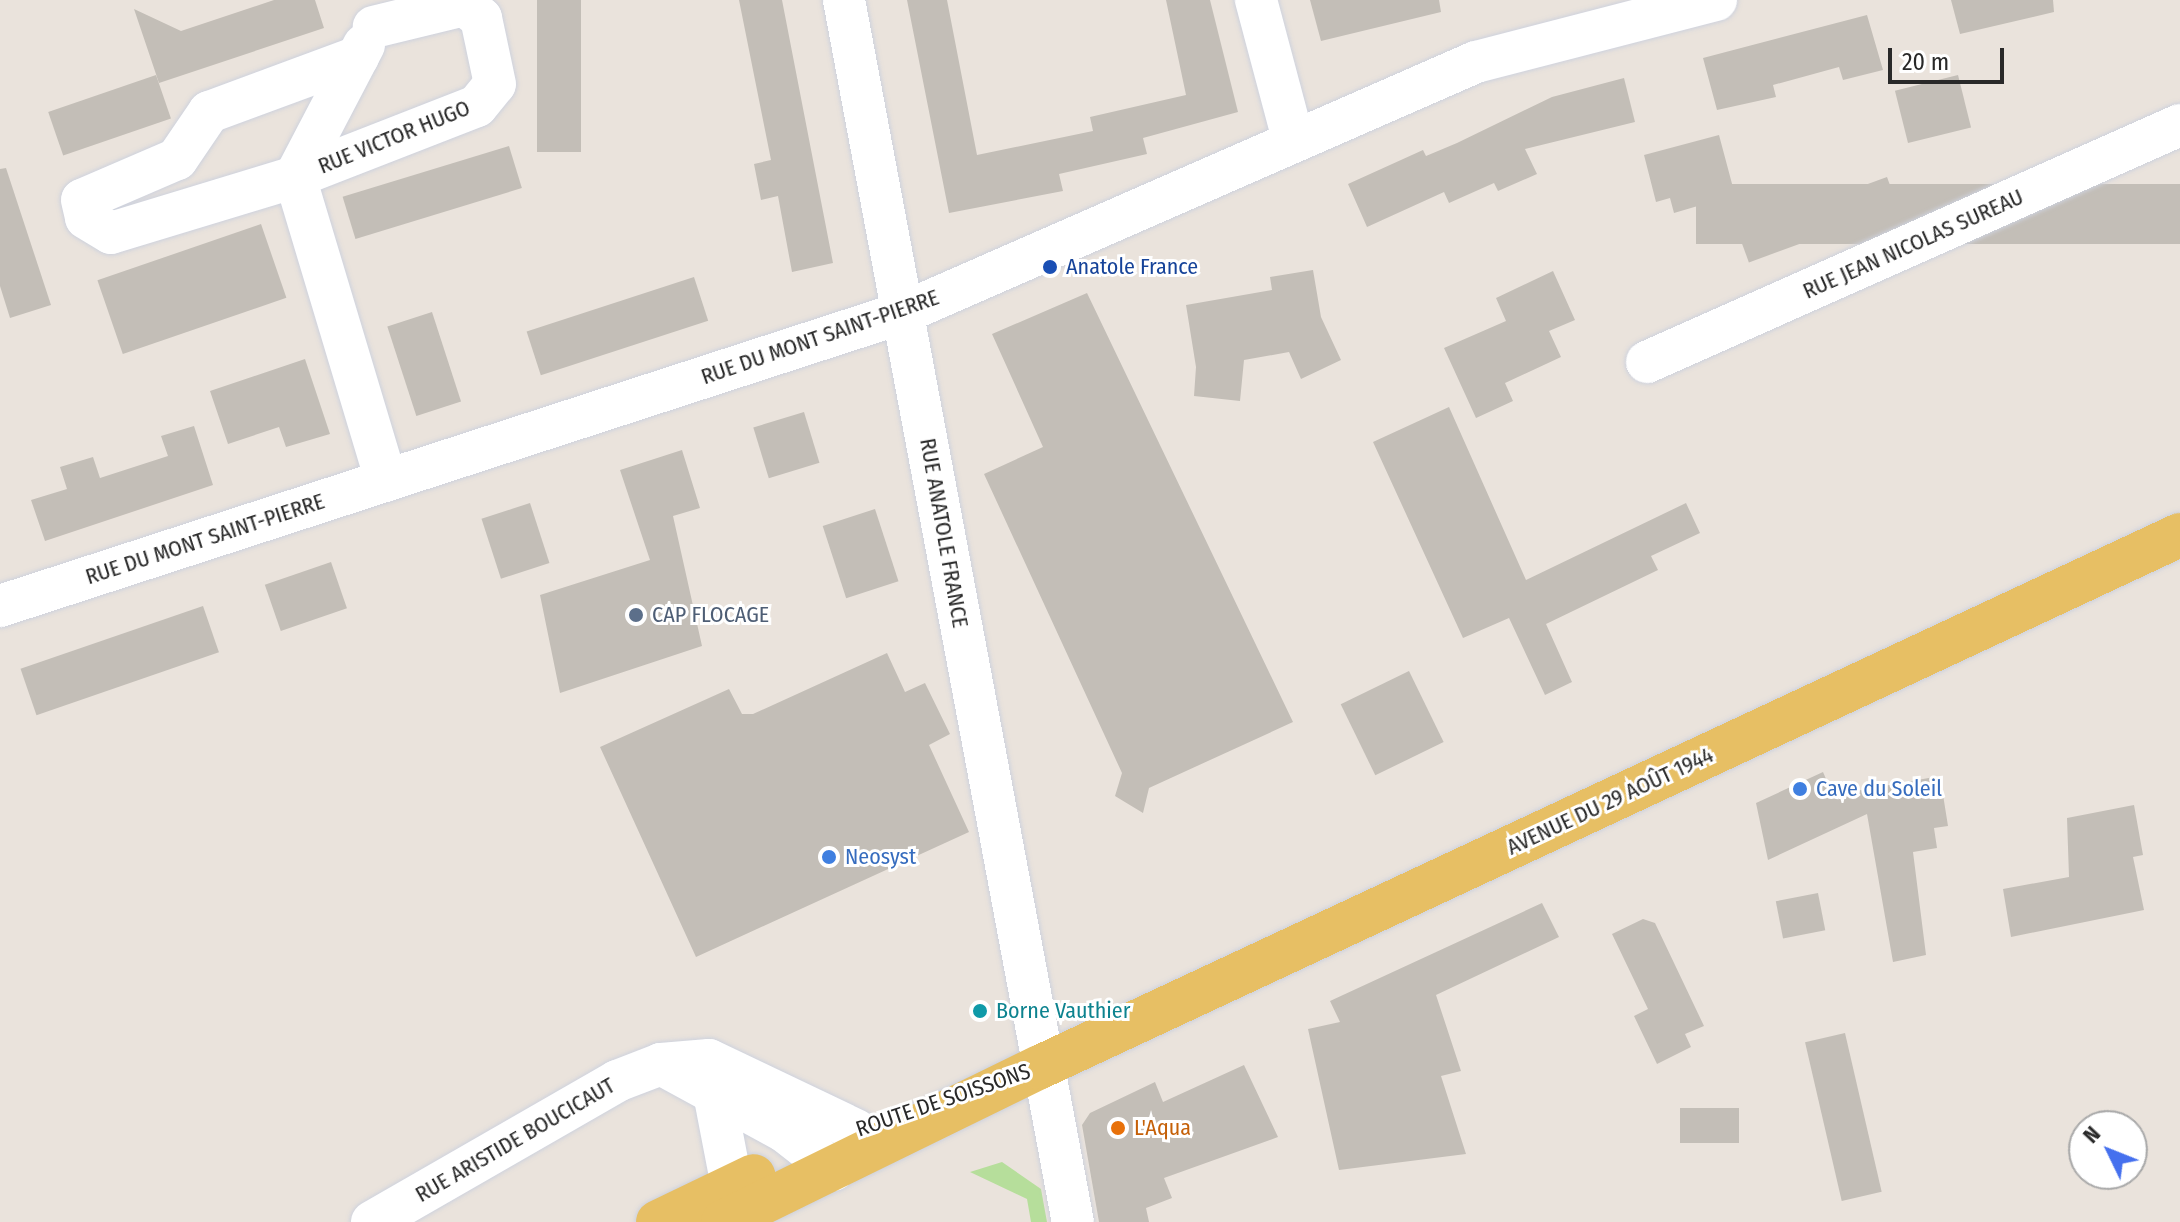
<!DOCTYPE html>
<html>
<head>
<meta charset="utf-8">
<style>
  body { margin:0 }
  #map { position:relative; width:2180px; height:1222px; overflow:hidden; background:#eae3dc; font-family:"Fira Sans Condensed",sans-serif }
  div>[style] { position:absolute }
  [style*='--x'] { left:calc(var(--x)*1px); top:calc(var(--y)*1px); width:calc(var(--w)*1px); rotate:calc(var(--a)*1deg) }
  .green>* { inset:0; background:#b6de9b }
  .building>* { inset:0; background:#c3beb7; transform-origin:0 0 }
  .roads { filter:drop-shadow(0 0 2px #ced2dd) drop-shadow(0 0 2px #ced2dd) }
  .street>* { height:42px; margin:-21px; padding:0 21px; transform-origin:21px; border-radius:21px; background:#fff }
  .primary>* { height:44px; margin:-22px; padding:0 22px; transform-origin:22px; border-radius:22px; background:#e7bf64 }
  .dots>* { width:22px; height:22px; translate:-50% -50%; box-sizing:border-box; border:4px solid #fff; border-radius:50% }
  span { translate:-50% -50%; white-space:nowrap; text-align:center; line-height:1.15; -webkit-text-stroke:6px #fff; paint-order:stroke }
  .street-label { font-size:22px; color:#292929 }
  .transit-label { font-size:22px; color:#164399 }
  .left { translate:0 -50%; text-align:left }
  .service-label { font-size:22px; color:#4e5e75 }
  .shop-label { font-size:22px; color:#366cbe }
  .culture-label { font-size:22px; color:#0d838f }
  .food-label { font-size:22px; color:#c56008 }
  .north { position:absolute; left:2068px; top:1110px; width:80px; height:80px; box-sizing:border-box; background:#fff; border:2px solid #a9a9a9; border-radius:50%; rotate:313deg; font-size:22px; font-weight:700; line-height:32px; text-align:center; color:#292929 }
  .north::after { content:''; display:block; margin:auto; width:28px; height:36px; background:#4570ee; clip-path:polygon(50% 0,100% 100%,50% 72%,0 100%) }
  .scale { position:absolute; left:1888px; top:48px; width:116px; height:36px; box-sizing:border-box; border:4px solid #292929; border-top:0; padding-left:10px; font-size:24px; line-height:28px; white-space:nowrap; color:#292929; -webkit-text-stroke:6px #fff; paint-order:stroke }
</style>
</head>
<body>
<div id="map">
  <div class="green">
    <i style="clip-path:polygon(1002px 1162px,1041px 1189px,1047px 1222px,1031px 1222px,1027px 1199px,970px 1172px)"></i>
  </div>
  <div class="building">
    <i style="clip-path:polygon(274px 0,315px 0,324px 28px,159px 83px,134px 9px,181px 31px)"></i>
    <i style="left:537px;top:0;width:44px;height:152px"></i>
    <i style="clip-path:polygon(739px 0,782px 0,833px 263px,792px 272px,778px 196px,761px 200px,754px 164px,771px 160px)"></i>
    <i style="clip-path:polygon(907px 0,947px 0,977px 155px,1093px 131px,1090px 117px,1186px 95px,1166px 0,1210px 0,1238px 112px,1143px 138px,1147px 154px,1059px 174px,1063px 191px,949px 213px)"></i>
    <i style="clip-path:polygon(1310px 0,1439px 0,1441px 12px,1321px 41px)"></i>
    <i style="clip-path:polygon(1951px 0,2053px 0,2054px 12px,1960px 34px)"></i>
    <i style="clip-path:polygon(1867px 15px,1883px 70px,1843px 80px,1839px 67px,1773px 85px,1776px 97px,1717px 110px,1703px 58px)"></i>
    <i style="left:156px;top:75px;width:46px;height:114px;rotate:71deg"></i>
    <i style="left:1958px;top:75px;width:54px;height:65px;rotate:76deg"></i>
    <i style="clip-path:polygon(1624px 78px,1635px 122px,1525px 149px,1537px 174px,1498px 191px,1494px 183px,1449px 203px,1444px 192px,1367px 227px,1348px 184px,1423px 150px,1426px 156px,1457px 143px,1552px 97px)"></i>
    <i style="clip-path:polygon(1719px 135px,1735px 195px,1674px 213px,1670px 198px,1656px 202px,1644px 155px)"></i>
    <i style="left:509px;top:146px;width:44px;height:174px;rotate:73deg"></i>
    <i style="clip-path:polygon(6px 168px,51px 305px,10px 318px,0 286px,0 169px)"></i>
    <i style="left:1887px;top:177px;width:33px;height:159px;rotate:70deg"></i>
    <i style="left:2180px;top:184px;width:60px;height:484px;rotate:90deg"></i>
    <i style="left:261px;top:224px;width:78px;height:173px;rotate:71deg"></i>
    <i style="clip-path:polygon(1313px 270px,1321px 317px,1341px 360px,1301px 379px,1289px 352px,1244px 360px,1240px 401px,1194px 396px,1196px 367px,1186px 305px,1272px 290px,1270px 277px)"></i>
    <i style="clip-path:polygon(1553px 271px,1575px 320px,1549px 331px,1561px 357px,1505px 383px,1513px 401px,1476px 418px,1444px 348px,1506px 321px,1496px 298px)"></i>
    <i style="left:694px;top:277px;width:46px;height:176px;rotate:72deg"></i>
    <i style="clip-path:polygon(1087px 293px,1293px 722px,1149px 788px,1143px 813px,1115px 796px,1122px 773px,984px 474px,1043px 447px,992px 334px)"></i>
    <i style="left:432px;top:312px;width:94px;height:47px;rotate:72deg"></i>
    <i style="clip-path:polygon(305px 359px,330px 434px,286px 447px,279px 427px,228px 444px,210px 391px)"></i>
    <i style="clip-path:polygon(1449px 407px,1526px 580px,1686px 503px,1700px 533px,1651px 556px,1658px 570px,1546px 624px,1572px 682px,1545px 695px,1509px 618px,1463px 638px,1373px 442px)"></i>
    <i style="left:804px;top:412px;width:53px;height:53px;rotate:73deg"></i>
    <i style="clip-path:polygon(194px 426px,213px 485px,45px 541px,31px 500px,67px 489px,60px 467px,93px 457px,100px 478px,168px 456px,161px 436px)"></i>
    <i style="clip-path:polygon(682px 450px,700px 508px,673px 516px,702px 646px,560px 693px,540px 595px,650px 560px,620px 470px)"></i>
    <i style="left:530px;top:503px;width:63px;height:51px;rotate:72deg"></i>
    <i style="left:875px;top:509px;width:76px;height:55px;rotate:72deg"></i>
    <i style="left:331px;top:562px;width:49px;height:70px;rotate:71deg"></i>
    <i style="left:203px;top:606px;width:49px;height:193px;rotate:71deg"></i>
    <i style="clip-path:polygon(887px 653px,905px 692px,925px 683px,950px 734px,929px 745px,969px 832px,696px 957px,600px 747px,729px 689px,742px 714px,753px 714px)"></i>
    <i style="left:1409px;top:671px;width:79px;height:76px;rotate:64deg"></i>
    <i style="clip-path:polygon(1823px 772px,1833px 795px,1940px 776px,1948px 826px,1934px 828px,1937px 848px,1913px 852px,1926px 955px,1893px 962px,1867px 814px,1768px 860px,1756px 803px)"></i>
    <i style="clip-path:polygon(2134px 805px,2143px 855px,2133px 857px,2144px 910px,2011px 937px,2003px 889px,2069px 877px,2067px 818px)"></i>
    <i style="left:1818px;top:893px;width:38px;height:43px;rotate:79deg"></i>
    <i style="clip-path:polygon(1542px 903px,1559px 937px,1436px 995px,1461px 1071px,1441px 1076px,1466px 1154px,1339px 1170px,1308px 1029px,1340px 1022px,1330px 1001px)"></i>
    <i style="clip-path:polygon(1643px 919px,1655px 923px,1704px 1026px,1685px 1034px,1691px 1047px,1657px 1064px,1634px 1016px,1648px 1009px,1612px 934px)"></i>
    <i style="left:1845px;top:1033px;width:163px;height:41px;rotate:77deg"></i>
    <i style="clip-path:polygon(1244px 1065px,1278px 1137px,1164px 1178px,1172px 1198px,1146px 1208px,1149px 1222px,1099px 1222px,1082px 1125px,1090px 1113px,1155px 1082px,1163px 1102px)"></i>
    <i style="left:1680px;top:1108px;width:59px;height:35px"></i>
  </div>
  <div class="roads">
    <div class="street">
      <i style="--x:844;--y:0;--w:1243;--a:79.39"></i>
      <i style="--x:1256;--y:0;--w:144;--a:75.1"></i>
      <i style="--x:364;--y:45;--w:149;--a:117.6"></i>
      <i style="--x:295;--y:177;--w:317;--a:73.3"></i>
      <i style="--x:358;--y:57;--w:159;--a:159.7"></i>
      <i style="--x:209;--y:112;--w:57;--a:124.2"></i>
      <i style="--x:177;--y:159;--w:103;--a:156.7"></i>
      <i style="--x:82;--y:200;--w:18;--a:77"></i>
      <i style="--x:86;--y:218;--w:29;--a:31"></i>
      <i style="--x:111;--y:233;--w:192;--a:-16.9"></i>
      <i style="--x:295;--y:177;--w:195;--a:-21.3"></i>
      <i style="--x:477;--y:106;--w:28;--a:-51"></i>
      <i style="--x:495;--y:84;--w:67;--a:-102"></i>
      <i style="--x:481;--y:18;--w:21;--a:-143"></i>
      <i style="--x:464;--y:5;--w:93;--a:166.3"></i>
      <i style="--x:1647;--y:362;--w:583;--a:-23.97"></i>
      <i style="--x:0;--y:606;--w:952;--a:-18"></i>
      <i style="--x:905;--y:312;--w:623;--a:-23.65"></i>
      <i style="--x:1476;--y:62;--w:248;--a:-14.5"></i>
      <i style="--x:661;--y:1064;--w:140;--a:28.6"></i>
      <i style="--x:784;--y:1131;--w:63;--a:38"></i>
      <i style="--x:715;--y:1098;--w:90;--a:79.1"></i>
      <i style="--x:372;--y:1222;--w:283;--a:-29.9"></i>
      <i style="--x:617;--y:1081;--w:47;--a:-21.1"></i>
      <i style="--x:661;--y:1064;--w:48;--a:-4.8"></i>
      <i style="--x:709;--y:1060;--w:163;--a:25.5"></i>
    </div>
    <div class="primary">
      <i style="--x:658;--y:1222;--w:106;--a:-25.6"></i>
      <i style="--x:723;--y:1222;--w:353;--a:-26.1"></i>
      <i style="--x:1040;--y:1067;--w:1258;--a:-25.02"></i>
    </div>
  </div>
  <div class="dots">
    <i style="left:1050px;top:267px;background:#1a4fb4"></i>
    <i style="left:636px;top:615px;background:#5c6f8a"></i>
    <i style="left:1800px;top:789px;background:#3f7fe0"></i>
    <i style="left:829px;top:857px;background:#3f7fe0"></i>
    <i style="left:980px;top:1011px;background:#0f9aa8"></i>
    <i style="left:1118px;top:1128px;background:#e8710a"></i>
  </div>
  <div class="street-label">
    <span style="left:394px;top:137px;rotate:-22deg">RUE VICTOR HUGO</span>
    <span style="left:1913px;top:244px;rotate:-24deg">RUE JEAN NICOLAS SUREAU</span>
    <span style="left:820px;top:337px;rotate:-19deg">RUE DU MONT SAINT-PIERRE</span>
    <span style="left:944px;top:533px;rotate:80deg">RUE ANATOLE FRANCE</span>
    <span style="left:205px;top:539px;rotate:-18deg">RUE DU MONT SAINT-PIERRE</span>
    <span style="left:1610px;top:801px;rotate:-25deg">AVENUE DU 29 AOÛT 1944</span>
    <span style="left:943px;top:1100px;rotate:-19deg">ROUTE DE SOISSONS</span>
    <span style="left:515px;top:1140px;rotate:-30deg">RUE ARISTIDE BOUCICAUT</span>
  </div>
  <div class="transit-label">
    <span class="left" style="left:1066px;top:267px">Anatole France</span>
  </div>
  <div class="service-label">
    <span class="left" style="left:652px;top:615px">CAP FLOCAGE</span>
  </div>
  <div class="shop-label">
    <span class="left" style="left:1816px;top:789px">Cave du Soleil</span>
    <span class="left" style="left:845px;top:857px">Neosyst</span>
  </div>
  <div class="culture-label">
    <span class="left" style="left:996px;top:1011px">Borne Vauthier</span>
  </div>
  <div class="food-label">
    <span class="left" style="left:1134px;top:1128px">L'Aqua</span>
  </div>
  <div class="north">N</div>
  <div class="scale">20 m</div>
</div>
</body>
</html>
